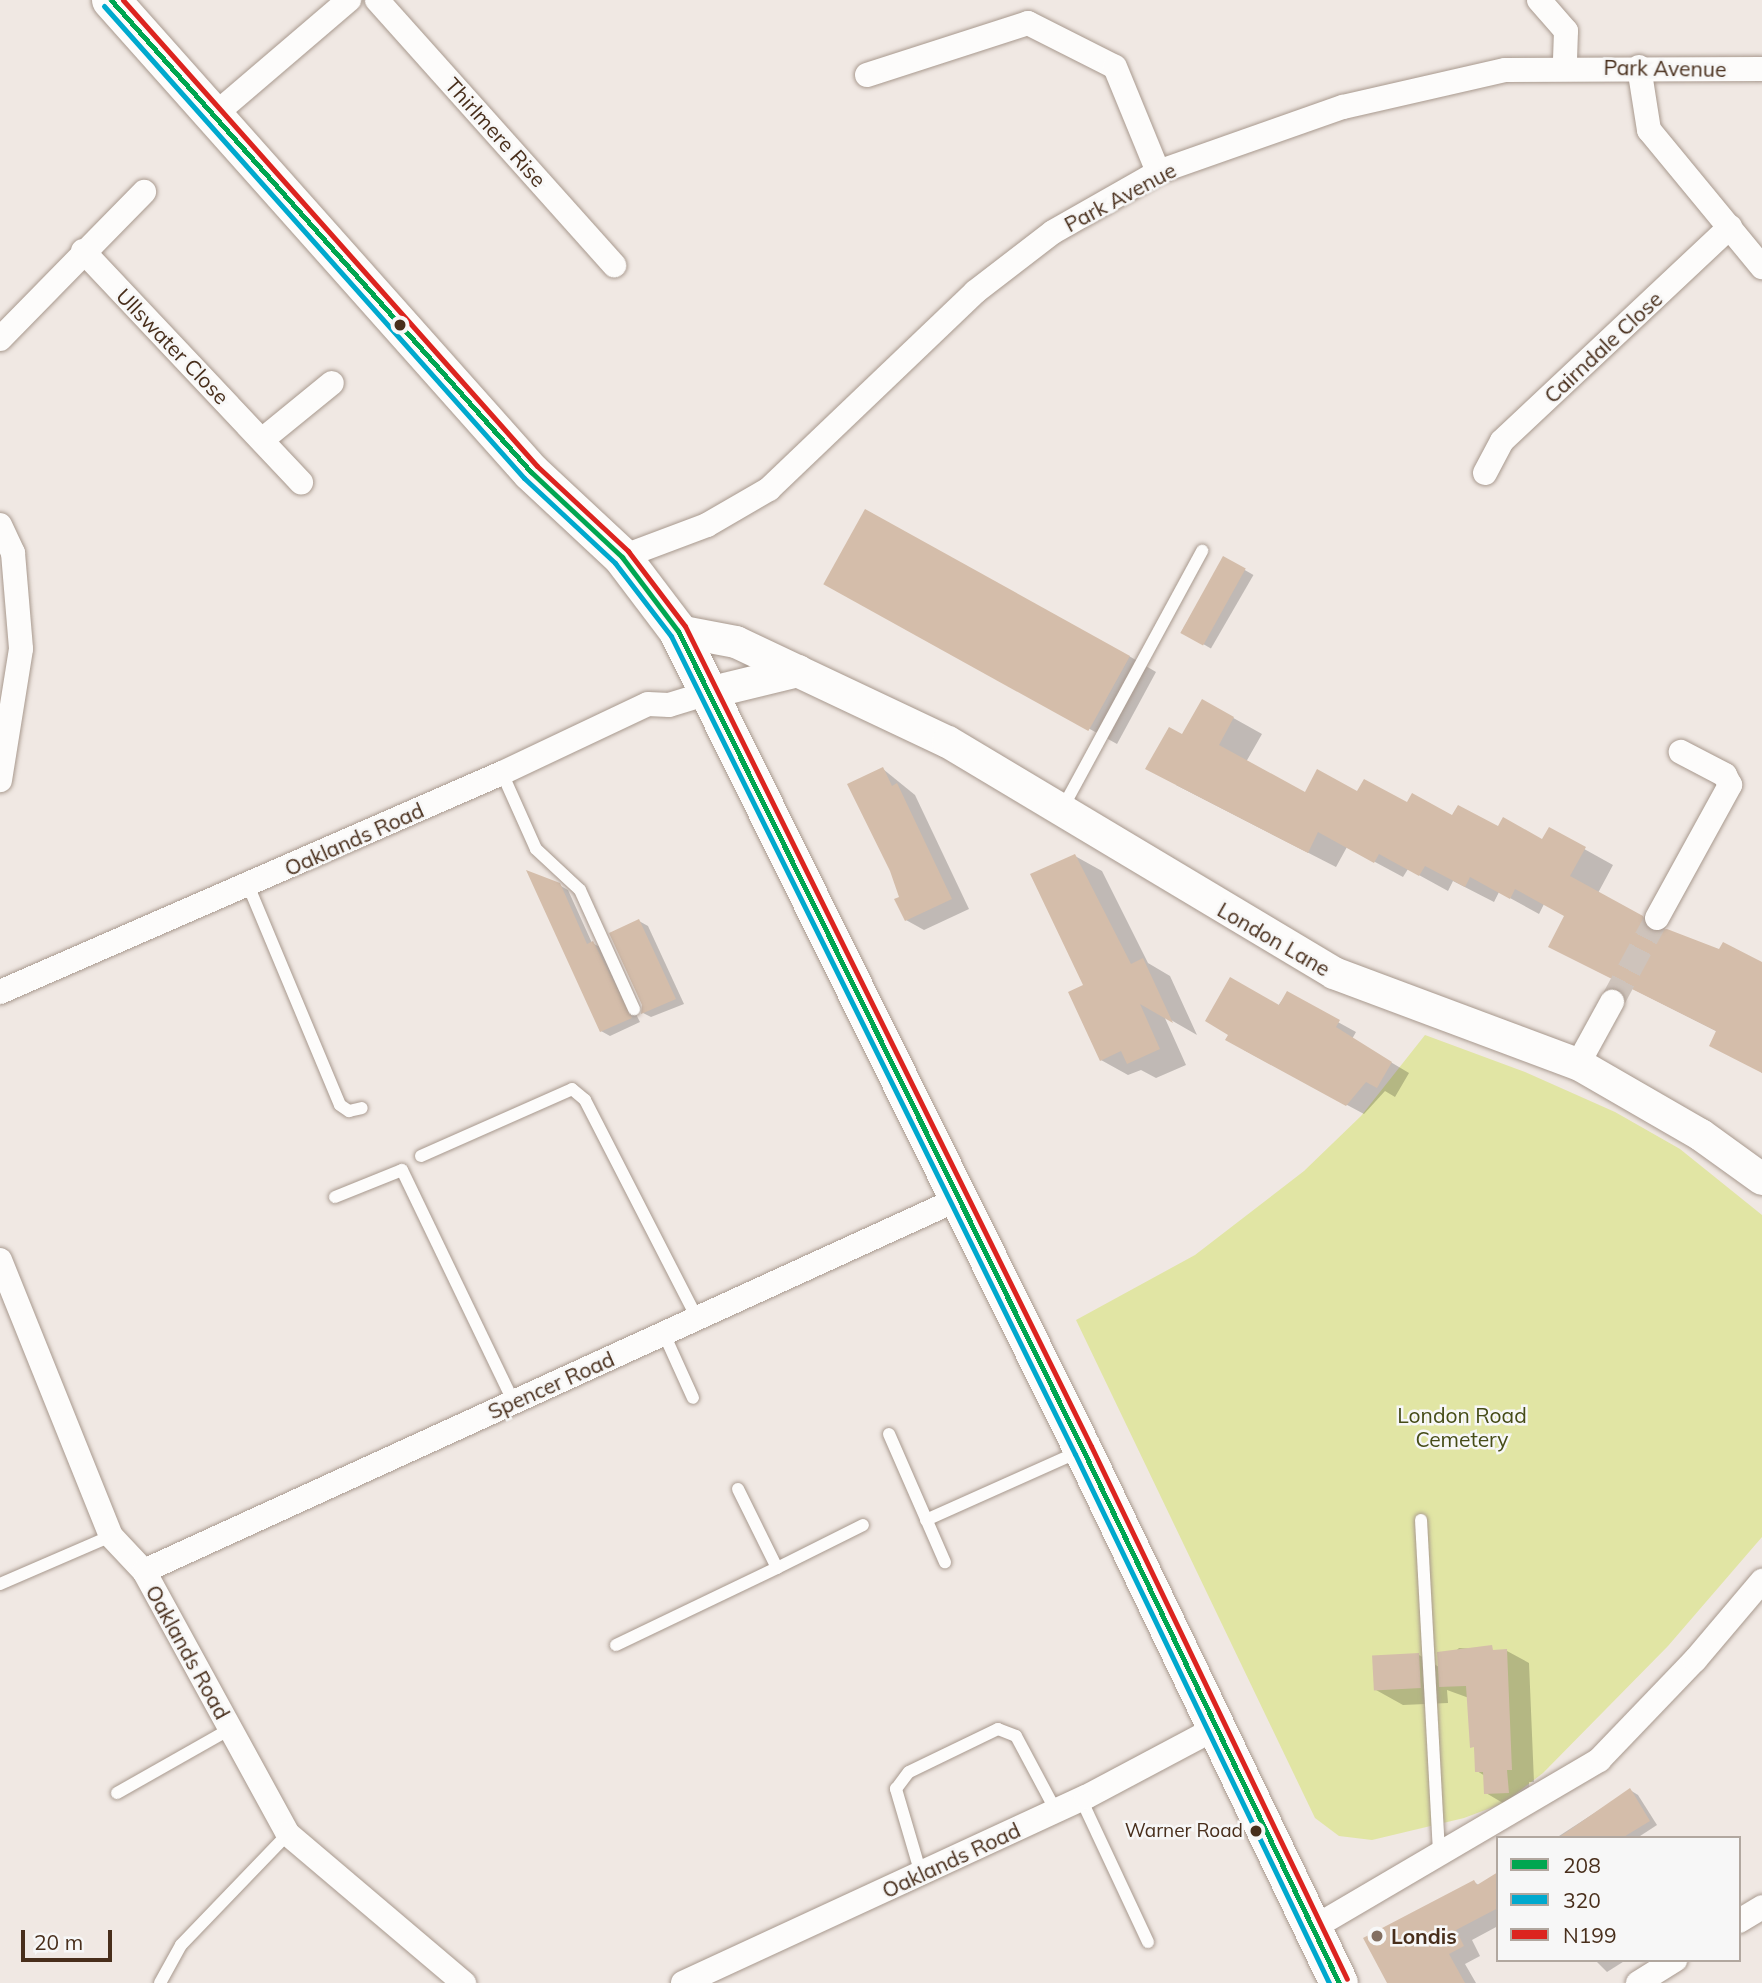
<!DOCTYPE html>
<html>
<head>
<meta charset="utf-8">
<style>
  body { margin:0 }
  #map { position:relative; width:1762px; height:1983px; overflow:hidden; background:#f0e8e3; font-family:Mulish,sans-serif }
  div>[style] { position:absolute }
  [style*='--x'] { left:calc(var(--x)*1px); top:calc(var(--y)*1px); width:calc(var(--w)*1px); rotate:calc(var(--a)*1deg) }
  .green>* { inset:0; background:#e1e5a4 }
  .shadow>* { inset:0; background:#0003; transform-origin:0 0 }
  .building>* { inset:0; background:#d4bdaa; transform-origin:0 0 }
  .minor-tunnel>* { height:24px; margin-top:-12px; transform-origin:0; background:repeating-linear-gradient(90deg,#cec3bb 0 24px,transparent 0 36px) }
  .roads { filter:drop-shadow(0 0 2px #a8998e) drop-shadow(0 0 2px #a8998e) }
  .service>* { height:12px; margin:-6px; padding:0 6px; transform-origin:6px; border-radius:6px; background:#fdfcfb }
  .minor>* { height:24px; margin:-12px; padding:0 12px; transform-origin:12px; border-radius:12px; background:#fdfcfb }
  .tertiary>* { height:32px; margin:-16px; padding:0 16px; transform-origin:16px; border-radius:16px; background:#fdfcfb }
  .primary>* { height:38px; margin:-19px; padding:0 19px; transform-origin:19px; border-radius:19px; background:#fdfcfb }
  .bus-1>* { height:5px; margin:-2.5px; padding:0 2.5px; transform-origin:2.5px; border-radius:2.5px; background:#00a651 }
  .bus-2>* { height:5px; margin:-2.5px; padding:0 2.5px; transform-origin:2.5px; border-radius:2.5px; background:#00a9ce }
  .bus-3>* { height:5px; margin:-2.5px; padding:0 2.5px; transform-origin:2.5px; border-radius:2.5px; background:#dc241f }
  .dots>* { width:19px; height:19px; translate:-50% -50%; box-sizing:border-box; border:4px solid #f7f7f7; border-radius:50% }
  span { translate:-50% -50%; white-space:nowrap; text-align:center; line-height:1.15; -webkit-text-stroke:5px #f7f7f7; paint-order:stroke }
  .bus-label { font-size:19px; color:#482e1b }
  .right { translate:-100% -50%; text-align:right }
  .street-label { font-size:21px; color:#482e1b }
  .park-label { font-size:21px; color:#464c17 }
  .poi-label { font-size:21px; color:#482e1b; font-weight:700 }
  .left { translate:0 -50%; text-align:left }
  .legend { position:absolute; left:1496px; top:1836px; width:245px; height:126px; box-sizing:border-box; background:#f7f7f7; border:2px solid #b1a79f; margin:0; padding:9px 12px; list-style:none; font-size:21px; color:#482e1b }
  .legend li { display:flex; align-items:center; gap:14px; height:35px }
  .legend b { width:35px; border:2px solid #b1a79f }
  .scale { position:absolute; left:21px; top:1930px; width:91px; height:32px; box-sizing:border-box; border:4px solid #482e1b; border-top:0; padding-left:9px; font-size:21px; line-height:24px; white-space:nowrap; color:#482e1b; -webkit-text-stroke:5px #f7f7f7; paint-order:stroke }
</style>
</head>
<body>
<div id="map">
  <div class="green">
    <i style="clip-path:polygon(1425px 1035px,1525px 1072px,1615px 1112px,1680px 1149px,1762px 1215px,1762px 1537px,1668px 1646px,1543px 1773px,1504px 1803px,1464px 1818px,1372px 1840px,1339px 1836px,1315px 1818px,1076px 1320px,1195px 1255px,1304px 1171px,1361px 1116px)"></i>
  </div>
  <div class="shadow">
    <i style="left:1224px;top:558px;width:34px;height:85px;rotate:30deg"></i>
    <i style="clip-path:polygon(852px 598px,1129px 656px,1156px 672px,1117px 744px)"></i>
    <i style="clip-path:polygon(1203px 701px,1262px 734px,1246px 762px,1305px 794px,1358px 793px,1543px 841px,1550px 830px,1613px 865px,1598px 893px,1665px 931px,1762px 970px,1762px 1073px,1718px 1032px,1550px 947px,1566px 916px,1544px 904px,1539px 914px,1499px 892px,1494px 902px,1453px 881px,1448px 891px,1408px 869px,1403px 877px,1347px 847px,1336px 867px,1176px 785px,1182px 737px)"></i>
    <i style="clip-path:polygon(883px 769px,915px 795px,969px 909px,924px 930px,906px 920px)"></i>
    <i style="clip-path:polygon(1075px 856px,1102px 871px,1148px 963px,1170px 976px,1197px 1035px,1164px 1016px,1186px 1065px,1156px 1078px,1141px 1070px,1128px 1075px,1101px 1060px,1085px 986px)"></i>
    <i style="clip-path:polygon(559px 885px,568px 890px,592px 943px,602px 948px,640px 1022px,610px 1036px,601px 1031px)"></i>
    <i style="clip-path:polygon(639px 921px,648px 926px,684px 1004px,651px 1017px,643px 1013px)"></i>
    <i style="clip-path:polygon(1287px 994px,1356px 1032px,1352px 1039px,1409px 1073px,1395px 1097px,1385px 1091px,1364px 1114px,1244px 1050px)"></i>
    <i style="clip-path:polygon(1459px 1648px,1507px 1651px,1529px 1663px,1534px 1782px,1529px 1782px,1530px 1804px,1508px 1806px,1486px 1793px,1485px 1776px,1477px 1771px,1469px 1698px,1447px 1690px,1448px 1703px,1403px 1705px,1376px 1690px,1419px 1655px,1439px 1667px)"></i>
    <i style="clip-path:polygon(1630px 1790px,1638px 1795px,1657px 1825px,1637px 1838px,1556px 1838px)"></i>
    <i style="clip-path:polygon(1498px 1875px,1498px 1926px,1472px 1940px,1480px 1956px,1465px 1964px,1476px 1983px,1388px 1983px,1474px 1882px,1480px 1886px)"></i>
    <i style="clip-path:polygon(1595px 1960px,1626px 1960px,1607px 1972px)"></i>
  </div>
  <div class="building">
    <i style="left:865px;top:509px;width:303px;height:86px;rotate:29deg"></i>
    <i style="left:1223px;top:556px;width:26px;height:88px;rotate:29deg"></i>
    <i style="clip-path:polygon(1202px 699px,1234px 717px,1219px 745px,1305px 792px,1317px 769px,1357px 791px,1364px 779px,1407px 802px,1412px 793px,1452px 815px,1458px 805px,1498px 826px,1503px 817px,1542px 839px,1549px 827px,1586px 847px,1570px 876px,1643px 916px,1649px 931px,1667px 929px,1719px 949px,1723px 942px,1762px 962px,1762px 1073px,1709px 1046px,1716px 1031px,1548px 947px,1564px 916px,1515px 889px,1510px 899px,1470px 877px,1465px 887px,1425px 866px,1419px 876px,1379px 854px,1374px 863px,1318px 832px,1308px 853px,1145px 769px,1169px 727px,1182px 734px)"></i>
    <i style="clip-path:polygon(883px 767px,892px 786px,897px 783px,952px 899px,905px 921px,894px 899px,899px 897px,890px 871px,847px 784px)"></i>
    <i style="clip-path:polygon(1075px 854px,1131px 964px,1143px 958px,1173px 1023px,1140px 1004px,1160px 1049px,1127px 1064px,1121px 1051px,1100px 1061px,1068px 992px,1083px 985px,1030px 874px)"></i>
    <i style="clip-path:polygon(526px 870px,560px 883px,587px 944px,593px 941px,632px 1018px,600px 1032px)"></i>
    <i style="clip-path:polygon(639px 919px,676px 999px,641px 1014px,642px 1005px,609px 933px)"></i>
    <i style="clip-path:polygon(1230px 977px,1279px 1005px,1287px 991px,1340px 1020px,1336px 1027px,1392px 1062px,1377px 1088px,1366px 1082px,1346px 1106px,1225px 1040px,1228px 1035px,1205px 1021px)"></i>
    <i style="clip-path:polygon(1492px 1645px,1493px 1650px,1507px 1649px,1512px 1770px,1507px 1770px,1509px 1793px,1484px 1794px,1483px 1772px,1475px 1772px,1474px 1747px,1470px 1748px,1466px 1686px,1439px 1687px,1437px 1652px)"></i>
    <i style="left:1419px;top:1653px;width:35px;height:47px;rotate:87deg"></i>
    <i style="clip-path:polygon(1630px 1788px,1650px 1821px,1622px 1838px,1558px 1838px)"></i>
    <i style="clip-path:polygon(1498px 1872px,1498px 1908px,1456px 1930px,1464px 1946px,1449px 1954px,1465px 1983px,1387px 1983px,1363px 1938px,1474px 1880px,1477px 1885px)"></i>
  </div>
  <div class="minor-tunnel">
    <i style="--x:1612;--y:1002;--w:95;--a:-61.8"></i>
  </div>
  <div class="roads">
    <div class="service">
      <i style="--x:502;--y:773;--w:83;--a:65.9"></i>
      <i style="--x:536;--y:849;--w:60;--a:43"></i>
      <i style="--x:580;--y:890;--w:131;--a:65.6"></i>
      <i style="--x:1062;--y:809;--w:294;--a:-61.5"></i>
      <i style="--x:248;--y:885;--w:238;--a:67.3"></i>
      <i style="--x:340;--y:1105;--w:11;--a:34"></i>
      <i style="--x:349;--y:1111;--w:13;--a:-13"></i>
      <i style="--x:421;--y:1156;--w:165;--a:-23.9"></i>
      <i style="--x:572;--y:1089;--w:17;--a:40"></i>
      <i style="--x:585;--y:1100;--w:245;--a:62.8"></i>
      <i style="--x:335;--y:1197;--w:72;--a:-21.9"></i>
      <i style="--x:402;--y:1170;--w:256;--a:64.3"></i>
      <i style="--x:664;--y:1334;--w:70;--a:65.6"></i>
      <i style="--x:889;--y:1434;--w:140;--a:66.4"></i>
      <i style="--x:738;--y:1489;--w:88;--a:63.7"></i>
      <i style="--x:777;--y:1568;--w:96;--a:-26.6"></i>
      <i style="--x:926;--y:1520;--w:169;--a:-24.1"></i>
      <i style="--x:1421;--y:1520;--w:337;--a:86.9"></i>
      <i style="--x:0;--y:1584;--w:121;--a:-23.4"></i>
      <i style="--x:616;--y:1645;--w:178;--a:-25.6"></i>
      <i style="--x:117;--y:1793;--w:130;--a:-29.5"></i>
      <i style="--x:1081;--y:1799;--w:158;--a:64.9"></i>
      <i style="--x:921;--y:1874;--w:89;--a:-106.4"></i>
      <i style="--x:896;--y:1789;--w:21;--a:-53"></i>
      <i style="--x:909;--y:1772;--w:99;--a:-25.8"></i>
      <i style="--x:998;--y:1729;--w:19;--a:21"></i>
      <i style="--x:1016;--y:1736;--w:85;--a:61.9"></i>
      <i style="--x:160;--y:1983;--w:43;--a:-61.1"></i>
      <i style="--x:181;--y:1945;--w:154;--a:-46.1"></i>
    </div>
    <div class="minor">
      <i style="--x:377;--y:0;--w:356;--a:48.2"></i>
      <i style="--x:1539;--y:0;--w:41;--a:48.9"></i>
      <i style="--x:1566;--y:31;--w:36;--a:92"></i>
      <i style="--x:1639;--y:67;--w:64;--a:81"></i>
      <i style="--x:1649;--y:130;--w:178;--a:50.5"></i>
      <i style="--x:867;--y:75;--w:169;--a:-17.9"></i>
      <i style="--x:1028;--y:23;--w:97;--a:26.8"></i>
      <i style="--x:1115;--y:67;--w:113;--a:67.7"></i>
      <i style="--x:213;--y:116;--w:179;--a:-40.5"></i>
      <i style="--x:83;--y:251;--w:318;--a:46.7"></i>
      <i style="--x:0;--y:339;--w:206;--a:-45.6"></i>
      <i style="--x:262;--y:440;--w:90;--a:-39.2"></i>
      <i style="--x:1485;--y:473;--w:36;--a:-62"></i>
      <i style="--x:1502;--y:441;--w:313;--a:-43.2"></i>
      <i style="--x:0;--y:525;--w:31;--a:65"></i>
      <i style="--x:13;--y:553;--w:96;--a:85.2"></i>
      <i style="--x:21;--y:649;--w:133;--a:99.1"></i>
      <i style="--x:622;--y:557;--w:91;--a:-20.6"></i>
      <i style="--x:707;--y:525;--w:72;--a:-30.1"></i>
      <i style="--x:769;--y:489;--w:285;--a:-43.7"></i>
      <i style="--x:975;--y:292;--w:98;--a:-37.6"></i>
      <i style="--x:1053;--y:232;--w:121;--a:-29.7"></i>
      <i style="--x:1158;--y:172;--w:196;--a:-19.4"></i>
      <i style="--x:1343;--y:107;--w:166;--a:-12.9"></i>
      <i style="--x:1505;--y:70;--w:257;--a:-0.2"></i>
      <i style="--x:1657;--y:918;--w:152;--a:-61.2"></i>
      <i style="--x:1730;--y:785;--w:11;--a:-117"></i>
      <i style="--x:1725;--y:775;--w:50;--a:-152.4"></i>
      <i style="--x:0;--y:992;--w:548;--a:-23.57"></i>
      <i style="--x:502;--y:773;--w:161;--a:-25.3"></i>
      <i style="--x:648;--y:704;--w:21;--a:3"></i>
      <i style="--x:669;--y:705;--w:41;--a:-17.1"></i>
      <i style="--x:1578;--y:1064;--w:71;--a:-61.3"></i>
      <i style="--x:0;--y:1260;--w:297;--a:68.1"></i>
      <i style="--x:111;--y:1536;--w:48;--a:46.7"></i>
      <i style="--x:144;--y:1571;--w:300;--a:61.3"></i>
      <i style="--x:288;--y:1834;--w:231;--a:40.3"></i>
      <i style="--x:144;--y:1571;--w:895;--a:-24.56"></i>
      <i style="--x:1739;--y:1921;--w:27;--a:-31"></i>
      <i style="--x:1313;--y:1928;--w:332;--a:-30.4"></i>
      <i style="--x:1599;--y:1760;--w:139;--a:-46.2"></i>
      <i style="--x:1695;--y:1660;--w:104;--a:-49.7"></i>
      <i style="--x:683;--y:1983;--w:444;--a:-24.8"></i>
      <i style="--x:1086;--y:1797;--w:145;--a:-28"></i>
      <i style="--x:1638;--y:1983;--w:44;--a:-31.9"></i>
    </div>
    <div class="tertiary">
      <i style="--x:678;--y:631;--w:59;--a:10.7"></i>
      <i style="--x:736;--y:642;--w:234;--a:25.3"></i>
      <i style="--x:948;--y:742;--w:450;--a:30.9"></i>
      <i style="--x:1334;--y:973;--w:260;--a:20.5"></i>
      <i style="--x:1578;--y:1064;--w:142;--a:30"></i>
      <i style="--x:1701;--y:1135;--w:75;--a:35.8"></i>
      <i style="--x:708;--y:693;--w:93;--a:-13.7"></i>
    </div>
    <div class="primary">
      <i style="--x:111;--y:0;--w:632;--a:48.34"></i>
      <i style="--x:531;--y:472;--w:125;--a:43"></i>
      <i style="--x:622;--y:557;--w:93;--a:52.9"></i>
      <i style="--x:678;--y:631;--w:914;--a:63.69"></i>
      <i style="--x:1083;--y:1450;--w:591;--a:64.35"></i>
    </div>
  </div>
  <div class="bus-1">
    <i style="--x:111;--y:0;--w:632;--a:48.34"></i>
    <i style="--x:531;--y:472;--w:125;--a:43"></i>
    <i style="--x:622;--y:557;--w:93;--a:52.9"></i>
    <i style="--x:678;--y:631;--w:914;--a:63.69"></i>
    <i style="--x:1083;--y:1450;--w:591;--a:64.35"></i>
  </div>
  <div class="bus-2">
    <i style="--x:104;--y:6;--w:632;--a:48.34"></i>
    <i style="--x:524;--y:478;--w:125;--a:43"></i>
    <i style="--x:615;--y:563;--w:92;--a:52.5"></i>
    <i style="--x:671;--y:636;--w:912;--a:63.72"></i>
    <i style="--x:1075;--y:1454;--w:587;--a:64.35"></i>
  </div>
  <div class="bus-3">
    <i style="--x:123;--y:0;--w:623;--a:48.38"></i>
    <i style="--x:537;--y:466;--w:125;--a:43"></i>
    <i style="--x:628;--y:551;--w:94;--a:52.8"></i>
    <i style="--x:685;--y:626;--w:915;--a:63.66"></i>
    <i style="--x:1091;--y:1446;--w:591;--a:64.35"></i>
  </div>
  <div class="dots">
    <i style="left:400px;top:325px;background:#482e1b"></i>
    <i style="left:1256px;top:1831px;background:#482e1b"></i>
    <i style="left:1377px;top:1936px;background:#836f61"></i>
  </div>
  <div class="bus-label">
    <span class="right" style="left:1243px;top:1831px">Warner Road</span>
  </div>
  <div class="street-label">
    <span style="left:1665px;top:68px;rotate:1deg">Park Avenue</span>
    <span style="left:496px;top:132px;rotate:48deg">Thirlmere Rise</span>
    <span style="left:1120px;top:197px;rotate:-28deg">Park Avenue</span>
    <span style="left:173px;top:346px;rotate:46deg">Ullswater Close</span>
    <span style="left:1603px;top:347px;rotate:-43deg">Cairndale Close</span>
    <span style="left:354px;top:839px;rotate:-24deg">Oaklands Road</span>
    <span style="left:1274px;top:939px;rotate:30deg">London Lane</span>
    <span style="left:551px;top:1385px;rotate:-24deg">Spencer Road</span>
    <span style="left:188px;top:1652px;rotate:61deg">Oaklands Road</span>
    <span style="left:951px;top:1860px;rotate:-25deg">Oaklands Road</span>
  </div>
  <div class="park-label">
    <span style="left:1462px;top:1427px">London Road<br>Cemetery</span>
  </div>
  <div class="poi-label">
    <span class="left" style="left:1391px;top:1936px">Londis</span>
  </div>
  <ul class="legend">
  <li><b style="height:9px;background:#00a651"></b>208</li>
  <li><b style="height:9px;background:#00a9ce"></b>320</li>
  <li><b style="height:9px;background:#dc241f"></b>N199</li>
  </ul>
  <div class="scale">20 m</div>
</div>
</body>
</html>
